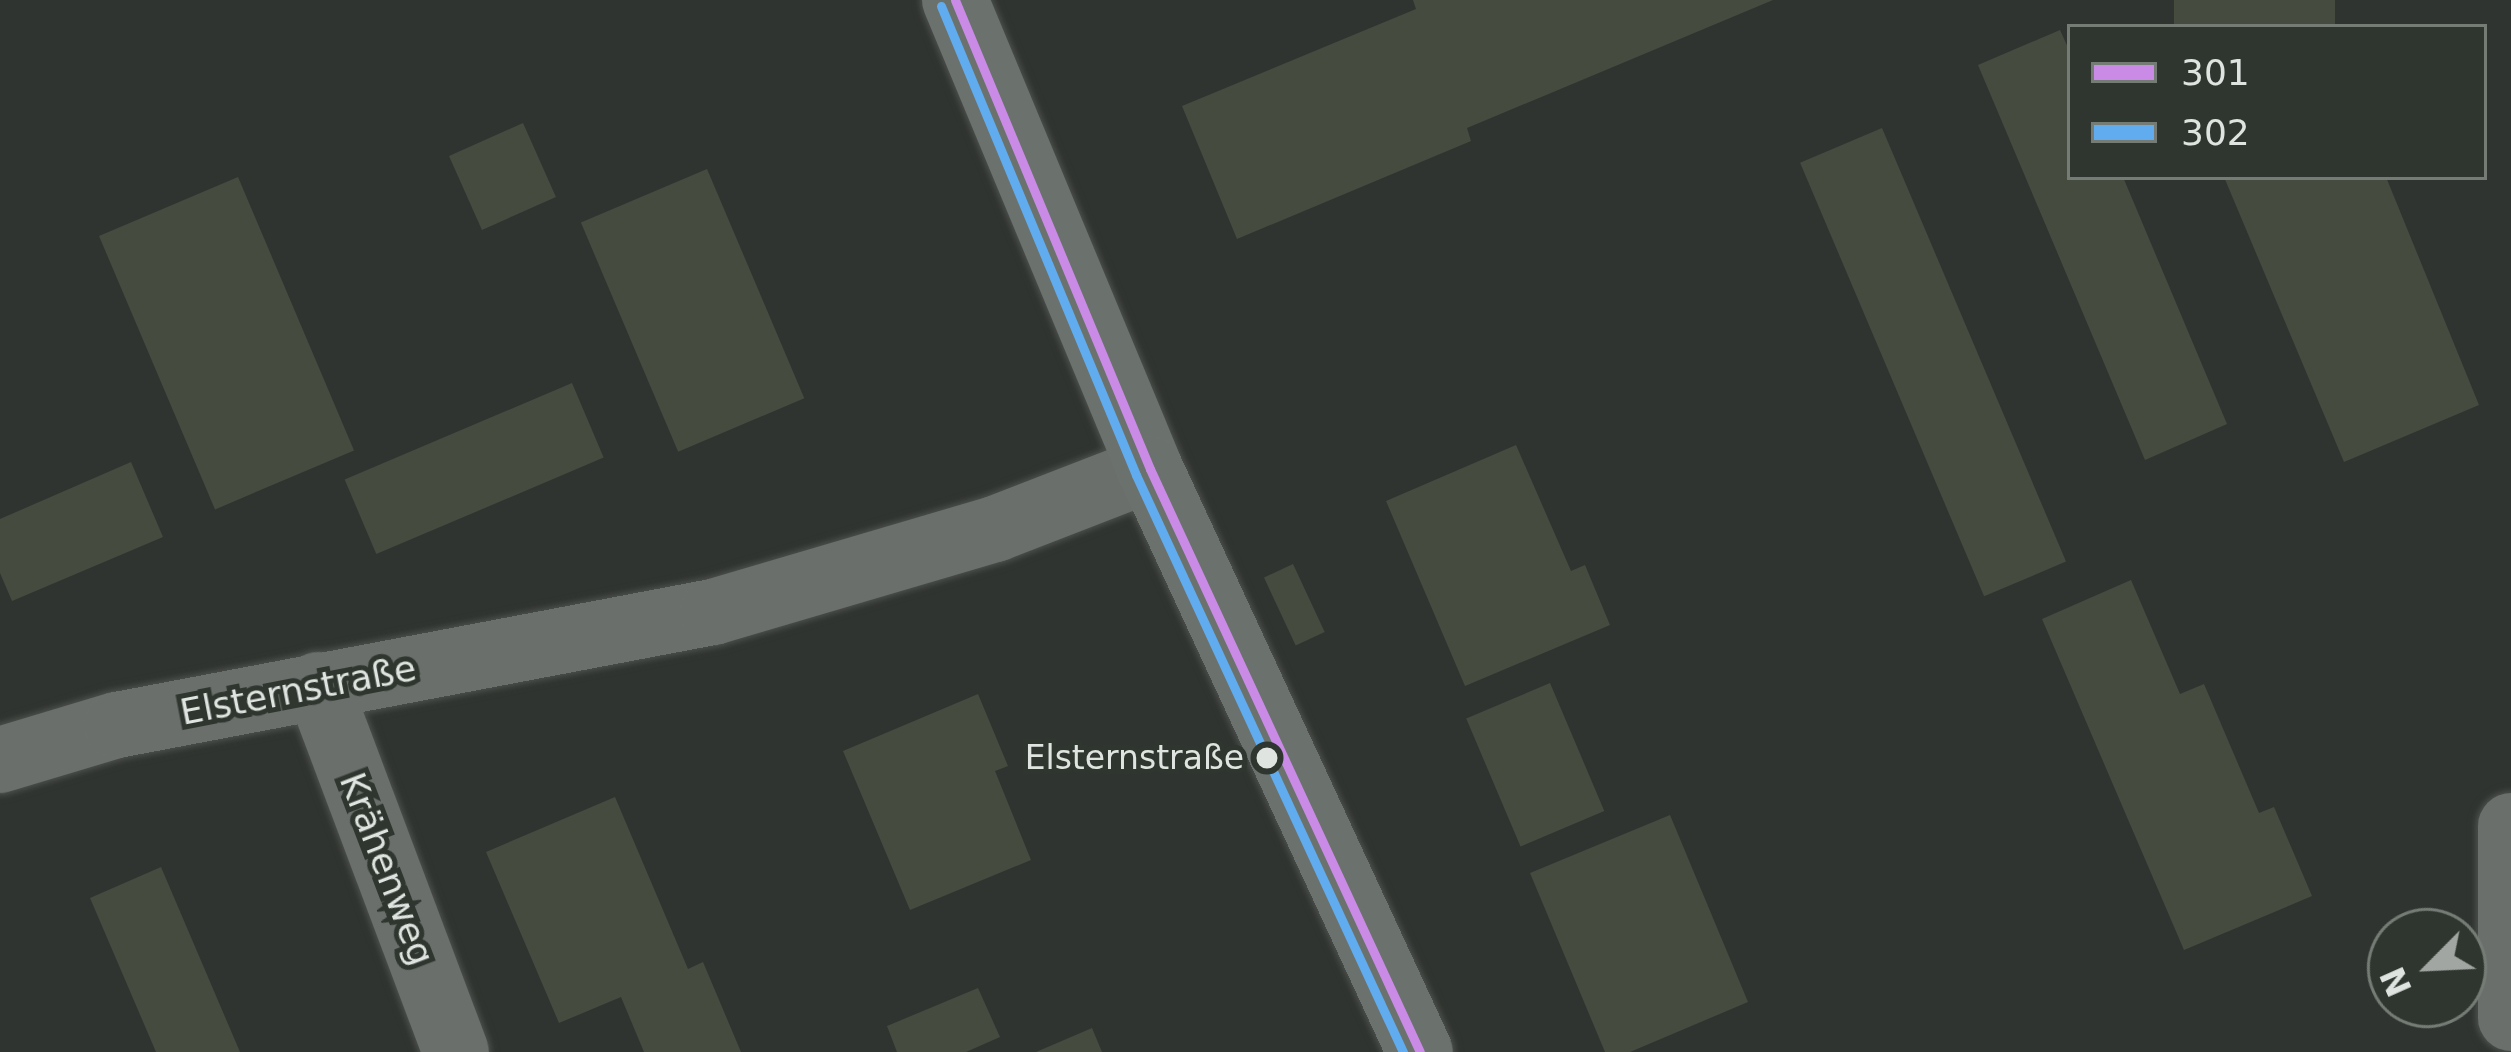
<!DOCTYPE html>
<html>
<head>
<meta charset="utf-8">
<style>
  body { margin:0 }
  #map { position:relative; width:2511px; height:1052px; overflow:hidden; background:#303430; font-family:"DejaVu Sans",sans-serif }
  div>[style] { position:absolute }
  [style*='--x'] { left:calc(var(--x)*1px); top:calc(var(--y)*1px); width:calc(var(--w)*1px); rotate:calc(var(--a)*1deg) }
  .building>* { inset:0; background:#464b3f; transform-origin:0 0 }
  .roads { filter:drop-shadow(0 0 3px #4c504d) drop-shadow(0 0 3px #4c504d) }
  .street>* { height:66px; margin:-33px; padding:0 33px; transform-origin:33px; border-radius:33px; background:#6b6f6c }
  .secondary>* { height:66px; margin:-33px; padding:0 33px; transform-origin:33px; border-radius:33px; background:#6b726e }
  .bus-1>* { height:9px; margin:-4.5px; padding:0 4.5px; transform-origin:4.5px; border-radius:4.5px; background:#ca8be6 }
  .bus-2>* { height:9px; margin:-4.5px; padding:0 4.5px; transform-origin:4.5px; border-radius:4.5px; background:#60acee }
  .dots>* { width:33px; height:33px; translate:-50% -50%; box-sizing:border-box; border:6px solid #2e362f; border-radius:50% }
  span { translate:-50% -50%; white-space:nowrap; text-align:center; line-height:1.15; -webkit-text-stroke:10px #2e362f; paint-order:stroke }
  .bus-label { font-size:33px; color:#dfe4e0 }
  .right { translate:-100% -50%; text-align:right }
  .street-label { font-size:36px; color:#dfe4e0 }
  .legend { position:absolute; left:2067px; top:24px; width:420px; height:156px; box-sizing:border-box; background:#2e362f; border:3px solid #757c76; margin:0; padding:15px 21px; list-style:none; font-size:36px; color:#dfe4e0 }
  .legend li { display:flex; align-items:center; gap:24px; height:60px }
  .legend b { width:60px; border:3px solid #757c76 }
  .north { position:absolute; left:2367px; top:908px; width:120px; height:120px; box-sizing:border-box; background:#2e362f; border:3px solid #757c76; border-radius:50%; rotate:246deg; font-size:33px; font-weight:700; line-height:48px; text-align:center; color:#dfe4e0 }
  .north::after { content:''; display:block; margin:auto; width:42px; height:54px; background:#a2a6a2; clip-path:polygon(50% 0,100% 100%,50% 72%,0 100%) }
</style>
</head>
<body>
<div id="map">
  <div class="building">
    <i style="clip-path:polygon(1413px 0,1773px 0,1467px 128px,1471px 141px,1237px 239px,1182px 106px,1416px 9px)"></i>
    <i style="left:2174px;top:0;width:161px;height:30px"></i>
    <i style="clip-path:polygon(2060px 30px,2070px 52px,2070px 177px,2123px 177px,2227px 424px,2145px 460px,1978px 65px)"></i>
    <i style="left:523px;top:123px;width:81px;height:81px;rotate:66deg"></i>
    <i style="left:1882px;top:128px;width:471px;height:89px;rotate:67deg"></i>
    <i style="left:707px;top:169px;width:249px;height:137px;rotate:67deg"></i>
    <i style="left:238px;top:177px;width:297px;height:151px;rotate:67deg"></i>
    <i style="clip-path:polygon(2224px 177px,2386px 177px,2479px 405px,2344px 462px)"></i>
    <i style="left:572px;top:383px;width:81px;height:247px;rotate:67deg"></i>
    <i style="clip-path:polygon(1516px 445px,1571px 571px,1585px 565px,1610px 625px,1465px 686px,1386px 501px)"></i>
    <i style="clip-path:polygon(131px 462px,163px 537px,12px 601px,0 573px,0 519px)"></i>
    <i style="left:1293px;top:564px;width:75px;height:32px;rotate:65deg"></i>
    <i style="clip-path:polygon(2131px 580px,2180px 694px,2204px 684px,2259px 813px,2274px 807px,2312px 896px,2184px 950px,2042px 619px)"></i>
    <i style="left:1550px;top:683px;width:139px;height:91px;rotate:67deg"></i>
    <i style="clip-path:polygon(978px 694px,1008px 766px,995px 771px,1031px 860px,910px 910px,843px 751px)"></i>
    <i style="clip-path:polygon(615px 797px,688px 969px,703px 962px,741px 1052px,644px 1052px,621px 997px,559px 1023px,486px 852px)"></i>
    <i style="clip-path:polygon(1670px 815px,1748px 1002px,1630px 1052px,1605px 1052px,1530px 873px)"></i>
    <i style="clip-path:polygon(161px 867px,240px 1052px,156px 1052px,90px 898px)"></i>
    <i style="clip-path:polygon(978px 988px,1000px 1037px,966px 1052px,897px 1052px,887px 1026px)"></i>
    <i style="clip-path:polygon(1092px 1028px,1102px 1052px,1036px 1052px)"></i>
  </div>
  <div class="roads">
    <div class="street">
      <i style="--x:318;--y:685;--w:392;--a:69.4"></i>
      <i style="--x:0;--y:760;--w:122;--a:-16.7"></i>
      <i style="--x:117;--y:725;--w:607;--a:-10.74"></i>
      <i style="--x:713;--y:612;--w:294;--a:-16.4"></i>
      <i style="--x:995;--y:529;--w:166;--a:-21.2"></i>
      <i style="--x:2511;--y:826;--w:192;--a:90"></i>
    </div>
    <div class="secondary">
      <i style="--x:955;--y:0;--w:508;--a:67.42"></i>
      <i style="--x:1150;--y:469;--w:642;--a:65.15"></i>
    </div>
  </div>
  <div class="bus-1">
    <i style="--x:955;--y:0;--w:508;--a:67.42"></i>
    <i style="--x:1150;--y:469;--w:642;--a:65.15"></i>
  </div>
  <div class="bus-2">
    <i style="--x:941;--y:6;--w:508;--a:67.42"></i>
    <i style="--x:1136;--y:475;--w:636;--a:65.17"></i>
  </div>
  <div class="dots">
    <i style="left:1267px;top:758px;background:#dfe4e0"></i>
  </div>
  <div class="bus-label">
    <span class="right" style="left:1244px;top:758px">Elsternstraße</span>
  </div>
  <div class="street-label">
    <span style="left:298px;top:690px;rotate:-11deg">Elsternstraße</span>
    <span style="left:387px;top:869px;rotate:69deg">Krähenweg</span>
  </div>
  <ul class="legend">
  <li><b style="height:15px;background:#ca8be6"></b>301</li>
  <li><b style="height:15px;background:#60acee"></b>302</li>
  </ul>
  <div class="north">N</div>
</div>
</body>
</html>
